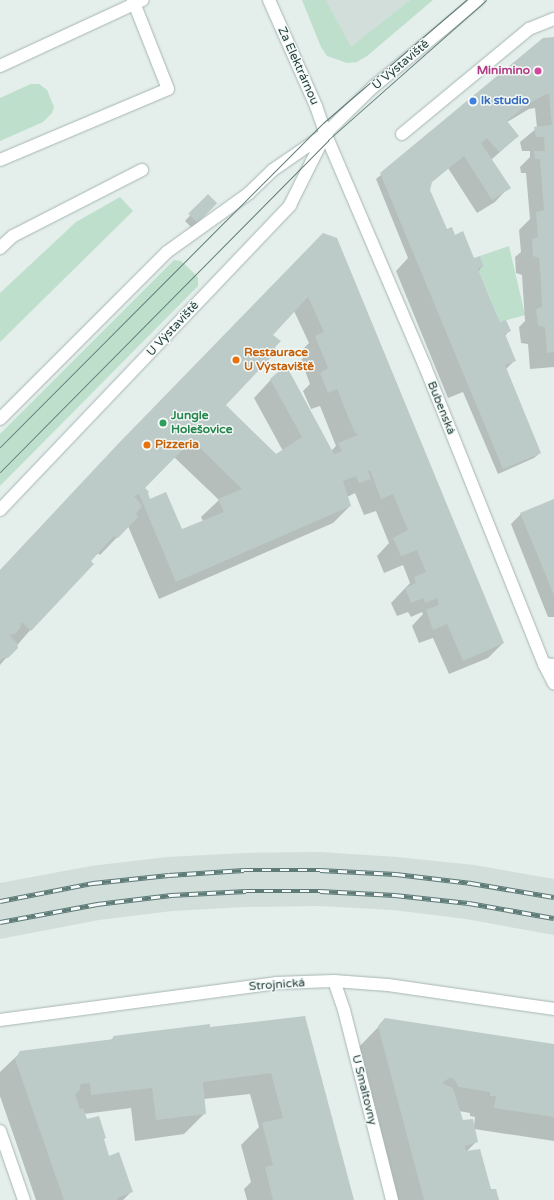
<!DOCTYPE html>
<html>
<head>
<meta charset="utf-8">
<style>
  body { margin:0 }
  #map { position:relative; width:554px; height:1200px; overflow:hidden; background:#e4eeeb; font-family:"Varela Round",sans-serif }
  div>[style] { position:absolute }
  [style*='--x'] { left:calc(var(--x)*1px); top:calc(var(--y)*1px); width:calc(var(--w)*1px); rotate:calc(var(--a)*1deg) }
  .built>* { inset:0; background:#d2deda }
  .green>* { inset:0; background:#bddfcc }
  .shadow>* { inset:0; background:#0003 }
  .building>* { inset:0; background:#bccbc7; transform-origin:0 0 }
  .roads { filter:drop-shadow(0 0 1px #a6b6b3) drop-shadow(0 0 1px #a6b6b3) }
  .service>* { height:12px; margin:-6px; padding:0 6px; transform-origin:6px; border-radius:6px; background:#fff }
  .minor>* { height:12px; margin:-6px; padding:0 6px; transform-origin:6px; border-radius:6px; background:#fff }
  .secondary>* { height:12px; margin:-6px; padding:0 6px; transform-origin:6px; border-radius:6px; background:#fff }
  .tram>* { height:1px; margin:-0.5px; padding:0 0.5px; transform-origin:0.5px; border-radius:0.5px; background:#5e7b78 }
  .rail>* { height:4.5px; margin-top:-2.25px; transform-origin:0; background:repeating-linear-gradient(90deg,#f5faf8 0 9px,#5e7b78 0 18px); box-sizing:border-box; border-block:1px solid #5e7b78 }
  .dots>* { width:11px; height:11px; translate:-50% -50%; box-sizing:border-box; border:2px solid #f5faf8; border-radius:50% }
  span { translate:-50% -50%; white-space:nowrap; text-align:center; line-height:1.15; -webkit-text-stroke:3px #f5faf8; paint-order:stroke }
  .street-label { font-size:12px; color:#23403d }
  .hotel-label { font-size:12px; color:#b23c85; font-weight:700 }
  .right { translate:-100% -50%; text-align:right }
  .shop-label { font-size:12px; color:#366cbe; font-weight:700 }
  .left { translate:0 -50%; text-align:left }
  .food-label { font-size:12px; color:#c56008; font-weight:700 }
  .leisure-label { font-size:12px; color:#27864d; font-weight:700 }
</style>
</head>
<body>
<div id="map">
  <div class="built">
    <i style="clip-path:polygon(326px 0,410px 0,351px 48px)"></i>
    <i style="clip-path:polygon(321px 852px,397px 857px,474px 865px,554px 879px,554px 935px,466px 919px,393px 910px,319px 906px,246px 907px,172px 911px,99px 920px,0 939px,0 883px,91px 866px,167px 857px,244px 853px)"></i>
  </div>
  <div class="green">
    <i style="clip-path:polygon(302px 0,326px 0,351px 47px,410px 0,433px 0,367px 56px,357px 62px,347px 63px,327px 56px,321px 47px)"></i>
    <i style="clip-path:polygon(31px 84px,39px 84px,47px 90px,54px 107px,52px 113px,43px 122px,0 141px,0 98px)"></i>
    <i style="clip-path:polygon(120px 197px,133px 211px,0 342px,0 293px,76px 222px)"></i>
    <i style="clip-path:polygon(509px 246px,525px 315px,500px 322px,478px 269px,484px 267px,480px 256px)"></i>
    <i style="clip-path:polygon(174px 260px,181px 261px,195px 274px,198px 278px,198px 286px,0 486px,0 434px)"></i>
  </div>
  <div class="shadow">
    <i style="clip-path:polygon(554px 38px,554px 367px,530px 369px,528px 344px,521px 343px,519px 327px,525px 321px,522px 275px,516px 273px,515px 257px,521px 252px,519px 230px,530px 219px,526px 173px,521px 173px,520px 167px,530px 157px,530px 151px,522px 151px,520px 142px,537px 128px,535px 108px,529px 109px,507px 122px,518px 136px,491px 160px,509px 187px,495px 202px,477px 213px,448px 168px,430px 183px,429px 190px,446px 231px,455px 236px,473px 259px,483px 266px,478px 271px,500px 324px,509px 331px,505px 336px,515px 360px,505px 370px,540px 453px,534px 458px,498px 474px,463px 392px,448px 398px,396px 271px,408px 258px,376px 179px)"></i>
    <i style="clip-path:polygon(208px 196px,197px 223px,192px 228px,185px 221px)"></i>
    <i style="clip-path:polygon(evenodd,309px 249px,503px 643px,488px 658px,449px 674px,433px 638px,419px 643px,412px 626px,423px 614px,422px 612px,411px 617px,408px 612px,397px 616px,391px 603px,410px 583px,403px 565px,384px 573px,377px 556px,389px 543px,376px 511px,364px 515px,355px 493px,347px 497px,350px 506px,333px 523px,159px 599px,128px 526px,100px 555px,97px 553px,0 665px,0 571px,309px 249px,294px 311px,309px 343px,301px 351px,304px 357px,301px 360px,310px 384px,303px 391px,311px 409px,320px 406px,336px 446px,331px 451px,277px 373px,254px 398px,283px 451px,276px 455px,224px 405px,272px 335px,294px 311px,309px 249px,174px 457px,219px 500px,201px 517px,203px 521px,181px 531px,149px 500px,143px 488px,174px 457px)"></i>
    <i style="clip-path:polygon(554px 501px,554px 617px,548px 617px,511px 524px,521px 514px)"></i>
    <i style="clip-path:polygon(304px 1017px,353px 1200px,247px 1200px,244px 1189px,251px 1182px,241px 1145px,259px 1127px,250px 1094px,204px 1099px,205px 1113px,184px 1134px,135px 1141px,131px 1108px,84px 1114px,86px 1121px,103px 1140px,109px 1157px,131px 1192px,123px 1200px,36px 1200px,0 1096px,0 1072px,21px 1052px,110px 1041px,114px 1037px,209px 1029px)"></i>
    <i style="clip-path:polygon(evenodd,386px 1019px,554px 1045px,554px 1141px,474px 1129px,477px 1141px,466px 1152px,498px 1200px,398px 1200px,358px 1048px,386px 1019px,459px 1111px,470px 1113px,470px 1116px,475px 1117px,474px 1127px,463px 1122px,459px 1111px)"></i>
  </div>
  <div class="building">
    <i style="clip-path:polygon(554px 37px,554px 352px,547px 353px,545px 327px,538px 326px,536px 309px,542px 307px,541px 282px,539px 258px,533px 256px,532px 239px,538px 237px,536px 212px,544px 210px,540px 159px,535px 159px,534px 151px,545px 151px,544px 137px,536px 137px,534px 127px,552px 125px,549px 94px,544px 95px,525px 106px,507px 121px,519px 136px,499px 152px,487px 138px,481px 143px,511px 188px,492px 200px,464px 156px,432px 182px,430px 190px,447px 229px,452px 227px,455px 235px,463px 231px,474px 258px,480px 256px,484px 267px,478px 269px,489px 296px,500px 322px,506px 320px,511px 331px,505px 334px,516px 361px,505px 365px,541px 453px,503px 469px,380px 173px,543px 38px)"></i>
    <i style="left:208px;top:194px;width:13px;height:28px;rotate:45deg"></i>
    <i style="clip-path:polygon(evenodd,323px 233px,337px 238px,504px 643px,463px 661px,447px 624px,433px 630px,426px 610px,439px 605px,437px 598px,425px 603px,423px 598px,411px 603px,405px 588px,416px 583px,414px 577px,426px 572px,417px 550px,401px 556px,393px 538px,408px 530px,393px 494px,381px 499px,370px 470px,368px 471px,371px 479px,359px 483px,356px 476px,343px 481px,351px 506px,176px 582px,139px 494px,134px 496px,142px 506px,136px 514px,138px 517px,118px 538px,114px 536px,91px 561px,94px 564px,31px 631px,22px 622px,20px 628px,15px 634px,9px 635px,17px 643px,18px 648px,8px 658px,3px 658px,0 661px,0 570px,117px 445px,323px 233px,308px 297px,324px 332px,315px 336px,328px 368px,320px 373px,328px 393px,337px 389px,354px 431px,358px 435px,338px 443px,342px 451px,334px 454px,287px 367px,277px 373px,270px 379px,302px 437px,276px 454px,226px 405px,277px 351px,275px 347px,281px 341px,273px 335px,308px 297px,323px 233px,192px 440px,242px 489px,218px 499px,224px 512px,182px 529px,166px 492px,150px 499px,148px 493px,149px 492px,145px 488px,192px 440px)"></i>
    <i style="clip-path:polygon(554px 499px,554px 595px,520px 513px)"></i>
    <i style="clip-path:polygon(305px 1016px,354px 1200px,273px 1200px,265px 1167px,273px 1165px,262px 1123px,283px 1118px,271px 1073px,203px 1082px,206px 1114px,156px 1120px,152px 1088px,91px 1095px,90px 1083px,81px 1084px,79px 1091px,75px 1094px,80px 1109px,83px 1108px,87px 1119px,99px 1116px,106px 1138px,104px 1139px,109px 1156px,119px 1152px,133px 1192px,117px 1198px,118px 1200px,64px 1200px,15px 1059px,20px 1051px,114px 1039px,113px 1036px,210px 1024px,210px 1027px)"></i>
    <i style="clip-path:polygon(385px 1018px,554px 1044px,554px 1117px,494px 1108px,496px 1096px,490px 1096px,490px 1092px,459px 1087px,453px 1078px,449px 1078px,442px 1083px,453px 1088px,463px 1120px,473px 1119px,478px 1142px,465px 1146px,466px 1151px,480px 1149px,491px 1189px,496px 1189px,499px 1200px,424px 1200px,378px 1026px)"></i>
  </div>
  <div class="roads">
    <div class="service">
      <i style="--x:0;--y:66;--w:157;--a:-24.8"></i>
      <i style="--x:0;--y:160;--w:182;--a:-22.9"></i>
      <i style="--x:168;--y:89;--w:96;--a:-111.5"></i>
      <i style="--x:0;--y:248;--w:18;--a:-43"></i>
      <i style="--x:13;--y:236;--w:145;--a:-27.1"></i>
    </div>
    <div class="minor">
      <i style="--x:269;--y:0;--w:116;--a:66.1"></i>
      <i style="--x:316;--y:106;--w:36;--a:71"></i>
      <i style="--x:328;--y:140;--w:244;--a:66.8"></i>
      <i style="--x:424;--y:364;--w:323;--a:68.2"></i>
      <i style="--x:544;--y:664;--w:22;--a:63"></i>
      <i style="--x:402;--y:134;--w:165;--a:-39.6"></i>
      <i style="--x:529;--y:29;--w:27;--a:-22"></i>
      <i style="--x:0;--y:419;--w:236;--a:-45"></i>
      <i style="--x:167;--y:252;--w:101;--a:-35.7"></i>
      <i style="--x:249;--y:193;--w:33;--a:-44"></i>
      <i style="--x:273;--y:170;--w:63;--a:-34.7"></i>
      <i style="--x:0;--y:510;--w:421;--a:-46.4"></i>
      <i style="--x:290;--y:205;--w:80;--a:-63.4"></i>
      <i style="--x:334;--y:981;--w:31;--a:71"></i>
      <i style="--x:344;--y:1010;--w:196;--a:75.8"></i>
      <i style="--x:0;--y:1020;--w:278;--a:-7.6"></i>
      <i style="--x:276;--y:983;--w:58;--a:-2"></i>
      <i style="--x:334;--y:981;--w:54;--a:4.2"></i>
      <i style="--x:388;--y:985;--w:168;--a:8.2"></i>
      <i style="--x:0;--y:1131;--w:73;--a:70.8"></i>
    </div>
    <div class="secondary">
      <i style="--x:326;--y:133;--w:66;--a:-44.4"></i>
      <i style="--x:373;--y:87;--w:136;--a:-39.6"></i>
      <i style="--x:544;--y:664;--w:10;--a:6"></i>
    </div>
  </div>
  <div class="tram">
    <i style="--x:0;--y:447;--w:457;--a:-45.1"></i>
    <i style="--x:323;--y:123;--w:189;--a:-40.7"></i>
    <i style="--x:0;--y:472;--w:467;--a:-45.3"></i>
    <i style="--x:328;--y:140;--w:211;--a:-41.5"></i>
  </div>
  <div class="rail">
    <i style="--x:0;--y:901;--w:95;--a:-11"></i>
    <i style="--x:93;--y:883;--w:76;--a:-6"></i>
    <i style="--x:169;--y:875;--w:75;--a:-3.8"></i>
    <i style="--x:244;--y:870;--w:76;--a:0"></i>
    <i style="--x:320;--y:870;--w:76;--a:3"></i>
    <i style="--x:396;--y:874;--w:76;--a:6.8"></i>
    <i style="--x:471;--y:883;--w:84;--a:9.6"></i>
    <i style="--x:0;--y:922;--w:99;--a:-10.5"></i>
    <i style="--x:97;--y:904;--w:75;--a:-6.9"></i>
    <i style="--x:171;--y:895;--w:75;--a:-3.1"></i>
    <i style="--x:246;--y:891;--w:74;--a:0"></i>
    <i style="--x:320;--y:891;--w:75;--a:3.1"></i>
    <i style="--x:395;--y:895;--w:74;--a:6.2"></i>
    <i style="--x:469;--y:903;--w:86;--a:10"></i>
  </div>
  <div class="dots">
    <i style="left:538px;top:71px;background:#d1479c"></i>
    <i style="left:473px;top:101px;background:#3f7fe0"></i>
    <i style="left:236px;top:360px;background:#e8710a"></i>
    <i style="left:163px;top:423px;background:#2e9e5b"></i>
    <i style="left:147px;top:445px;background:#e8710a"></i>
  </div>
  <div class="street-label">
    <span style="left:401px;top:65px;rotate:-40deg">U Výstaviště</span>
    <span style="left:298px;top:66px;rotate:66deg">Za Elektrárnou</span>
    <span style="left:173px;top:329px;rotate:-47deg">U Výstaviště</span>
    <span style="left:441px;top:408px;rotate:68deg">Bubenská</span>
    <span style="left:277px;top:985px;rotate:-4deg">Strojnická</span>
    <span style="left:364px;top:1090px;rotate:76deg">U Smaltovny</span>
  </div>
  <div class="hotel-label">
    <span class="right" style="left:530px;top:71px">Minimino</span>
  </div>
  <div class="shop-label">
    <span class="left" style="left:481px;top:101px">lk studio</span>
  </div>
  <div class="food-label">
    <span class="left" style="left:244px;top:360px">Restaurace<br>U Výstaviště</span>
    <span class="left" style="left:155px;top:445px">Pizzeria</span>
  </div>
  <div class="leisure-label">
    <span class="left" style="left:171px;top:423px">Jungle<br>Holešovice</span>
  </div>
</div>
</body>
</html>
